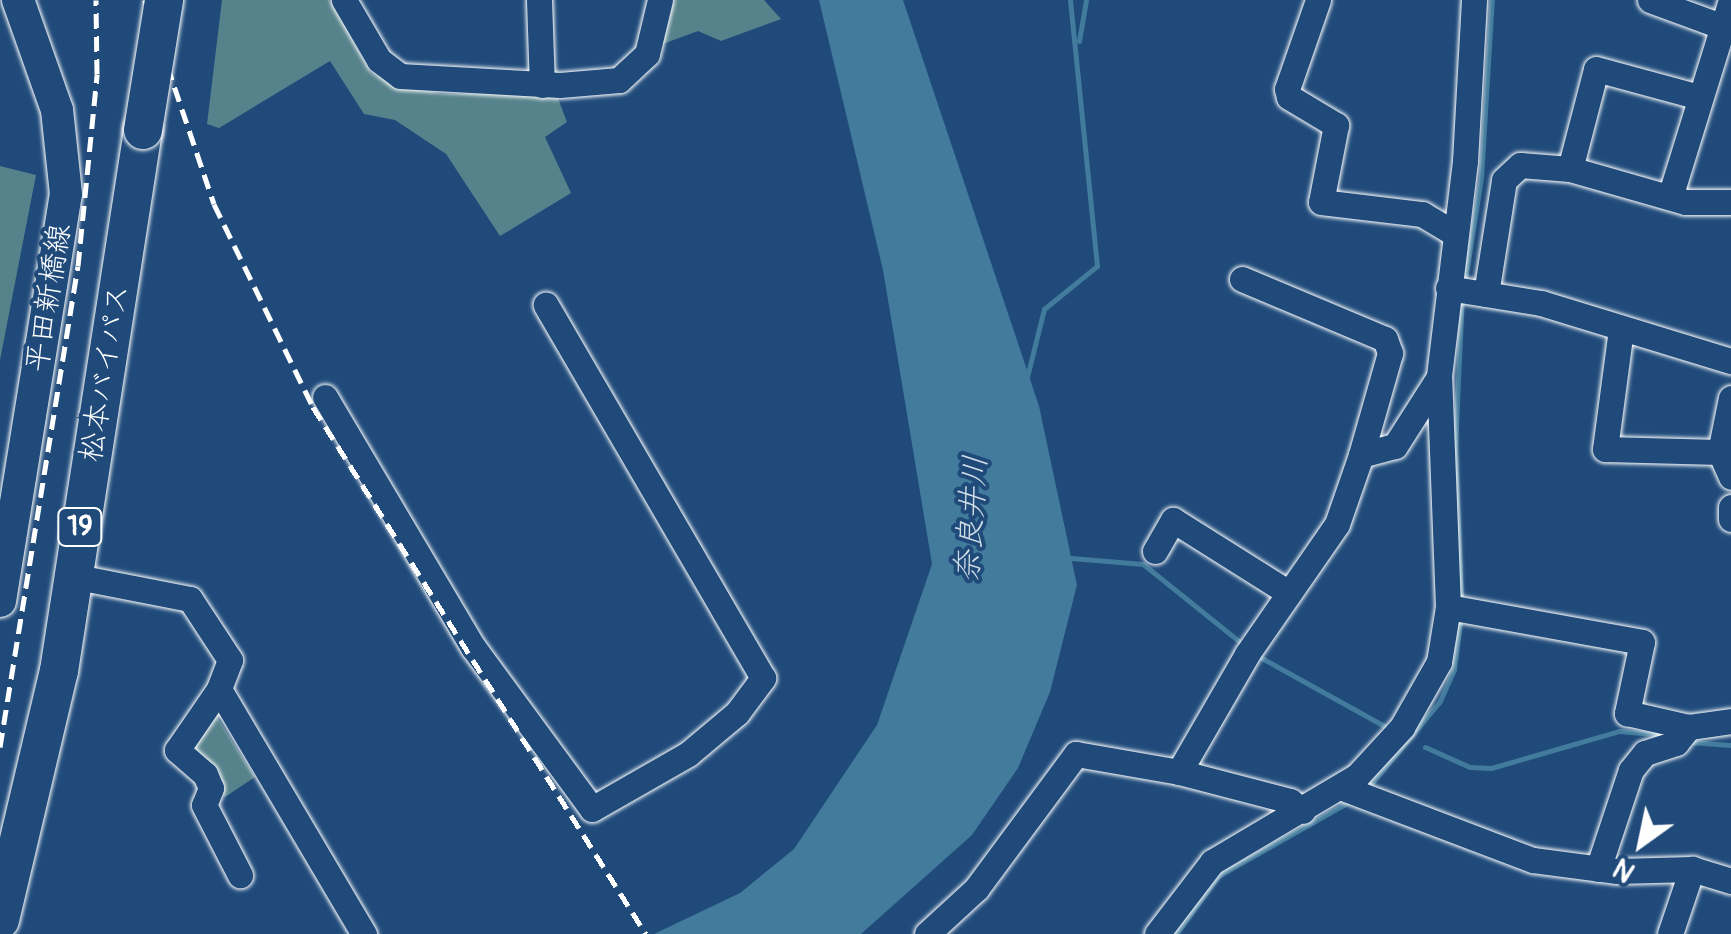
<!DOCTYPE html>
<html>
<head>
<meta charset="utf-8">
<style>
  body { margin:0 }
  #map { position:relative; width:1731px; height:934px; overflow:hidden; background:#1f4a7a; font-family:Pangolin,"Klee One",sans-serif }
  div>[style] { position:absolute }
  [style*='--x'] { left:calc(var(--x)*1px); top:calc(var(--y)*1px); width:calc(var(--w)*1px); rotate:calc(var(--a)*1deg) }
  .green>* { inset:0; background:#56828b }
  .water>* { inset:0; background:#427b9c }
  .stream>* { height:5px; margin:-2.5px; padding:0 2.5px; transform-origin:2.5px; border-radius:2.5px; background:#427b9c }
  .roads { filter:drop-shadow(0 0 2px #fff) drop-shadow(0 0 2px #fff) }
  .minor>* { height:25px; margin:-12.5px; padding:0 12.5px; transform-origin:12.5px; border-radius:12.5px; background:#1f4a7a }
  .major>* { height:32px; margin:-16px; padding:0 16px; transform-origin:16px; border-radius:16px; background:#1f4a7a }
  .highway>* { height:38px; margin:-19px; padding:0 19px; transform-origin:19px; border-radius:19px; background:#1f4a7a }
  .rail>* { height:5px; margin-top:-2.5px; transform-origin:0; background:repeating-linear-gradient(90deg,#fff 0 15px,transparent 0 23px) }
  .bridges { filter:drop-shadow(0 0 2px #fff) drop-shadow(0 0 2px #fff) }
  .highway-bridge>* { height:38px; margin:-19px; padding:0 19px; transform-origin:19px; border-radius:19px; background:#1f4a7a }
  span { translate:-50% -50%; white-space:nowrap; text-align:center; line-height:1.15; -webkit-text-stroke:8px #1f4a7a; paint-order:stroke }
  .shield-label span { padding:2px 8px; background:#1f4a7a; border:2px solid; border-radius:8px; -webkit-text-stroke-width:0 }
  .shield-label { font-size:28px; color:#fff; font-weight:700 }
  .street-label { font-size:30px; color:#fff }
  .water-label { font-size:32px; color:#d0dee6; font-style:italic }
  .north { position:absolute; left:1591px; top:794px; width:100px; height:100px; -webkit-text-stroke:8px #1f4a7a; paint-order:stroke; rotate:213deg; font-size:28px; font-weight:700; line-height:40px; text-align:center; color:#fff }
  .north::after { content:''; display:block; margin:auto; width:35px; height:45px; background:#fff; clip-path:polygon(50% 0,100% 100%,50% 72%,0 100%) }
</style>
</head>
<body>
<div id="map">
  <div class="green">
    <i style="clip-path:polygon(222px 0,330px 0,371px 73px,391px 83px,442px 94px,556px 93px,567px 122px,545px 137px,571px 193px,500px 236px,446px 154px,395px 120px,364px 114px,330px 61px,219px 128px,207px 124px)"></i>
    <i style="clip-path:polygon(673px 0,764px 0,781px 19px,721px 41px,698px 31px,660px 45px)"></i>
    <i style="clip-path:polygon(0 166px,36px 175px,0 360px)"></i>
    <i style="clip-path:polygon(212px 709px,255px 777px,225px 797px,190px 746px)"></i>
  </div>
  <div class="water">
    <i style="clip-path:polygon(819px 0,903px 0,1039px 406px,1077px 585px,1050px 692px,1018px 768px,972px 835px,861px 934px,654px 934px,740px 893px,794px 849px,877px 725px,932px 564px,883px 270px)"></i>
  </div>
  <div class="stream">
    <i style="--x:1079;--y:41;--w:42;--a:-80.3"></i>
    <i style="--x:1465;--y:280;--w:103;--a:-81.1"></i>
    <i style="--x:1481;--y:178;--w:178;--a:-86.5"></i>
    <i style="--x:1027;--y:377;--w:70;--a:-76"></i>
    <i style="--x:1044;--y:309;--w:68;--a:-39.1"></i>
    <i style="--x:1097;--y:266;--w:267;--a:-95.8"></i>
    <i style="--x:1071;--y:558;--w:72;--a:4.8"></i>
    <i style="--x:1143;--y:564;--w:131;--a:38.8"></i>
    <i style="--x:1461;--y:599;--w:151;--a:-92.3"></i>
    <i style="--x:1455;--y:448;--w:152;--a:-87.4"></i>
    <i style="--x:1258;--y:656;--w:146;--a:29"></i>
    <i style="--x:1690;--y:742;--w:41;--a:4.2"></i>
    <i style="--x:1425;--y:747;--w:49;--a:24"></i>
    <i style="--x:1470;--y:767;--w:21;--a:3"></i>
    <i style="--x:1491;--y:768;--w:133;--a:-16.1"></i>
    <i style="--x:1619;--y:731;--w:46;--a:5"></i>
    <i style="--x:1367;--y:789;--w:114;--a:-50.3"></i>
    <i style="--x:1440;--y:701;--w:35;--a:-66"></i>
    <i style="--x:1454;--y:669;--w:54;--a:-82.6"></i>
    <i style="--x:1176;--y:934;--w:72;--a:-54.1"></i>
    <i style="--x:1218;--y:876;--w:156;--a:-29.5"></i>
  </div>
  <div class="roads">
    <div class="minor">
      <i style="--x:344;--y:0;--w:69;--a:59.7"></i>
      <i style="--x:379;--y:60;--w:26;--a:37"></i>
      <i style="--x:400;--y:76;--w:160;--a:3.2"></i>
      <i style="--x:560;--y:85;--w:59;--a:-4.8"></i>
      <i style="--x:619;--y:80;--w:38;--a:-43"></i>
      <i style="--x:647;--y:54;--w:56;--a:-76.5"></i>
      <i style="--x:539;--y:0;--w:85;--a:88"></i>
      <i style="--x:1318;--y:0;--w:94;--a:109.2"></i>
      <i style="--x:1287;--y:89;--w:8;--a:76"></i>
      <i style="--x:1289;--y:97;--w:55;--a:30.8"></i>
      <i style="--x:1336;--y:125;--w:78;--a:101"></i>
      <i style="--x:1321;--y:202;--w:102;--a:6.8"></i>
      <i style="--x:1422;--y:214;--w:39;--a:31"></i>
      <i style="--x:1650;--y:0;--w:76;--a:20.1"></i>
      <i style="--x:1570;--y:169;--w:103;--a:-75.4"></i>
      <i style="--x:1596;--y:69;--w:107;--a:15.2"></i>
      <i style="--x:1670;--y:197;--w:206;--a:-72.8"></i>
      <i style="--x:1242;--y:279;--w:155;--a:22.8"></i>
      <i style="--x:1385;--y:339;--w:15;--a:70"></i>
      <i style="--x:1390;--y:353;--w:106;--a:105.9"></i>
      <i style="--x:1448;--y:288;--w:94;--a:9.2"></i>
      <i style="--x:1541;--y:303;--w:199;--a:17"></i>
      <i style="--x:1486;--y:294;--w:115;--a:-81"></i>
      <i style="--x:1504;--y:180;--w:22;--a:-43"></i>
      <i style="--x:1520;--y:165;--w:50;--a:4.6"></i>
      <i style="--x:1570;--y:169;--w:120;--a:16"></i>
      <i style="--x:1685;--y:202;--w:46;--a:0"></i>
      <i style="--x:1621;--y:329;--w:121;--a:97.6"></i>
      <i style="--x:1605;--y:449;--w:115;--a:1.5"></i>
      <i style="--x:1720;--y:452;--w:27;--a:66"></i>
      <i style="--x:325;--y:397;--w:291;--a:59.4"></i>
      <i style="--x:473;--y:647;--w:201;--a:53.7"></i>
      <i style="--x:592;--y:809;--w:111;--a:-29.8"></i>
      <i style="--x:688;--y:754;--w:64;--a:-39.9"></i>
      <i style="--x:737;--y:713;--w:44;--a:-53.4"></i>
      <i style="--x:763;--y:678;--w:432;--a:-120.2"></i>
      <i style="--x:1720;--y:452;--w:55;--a:-78.5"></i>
      <i style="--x:1731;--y:507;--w:12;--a:90"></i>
      <i style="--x:1155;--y:551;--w:36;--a:-60"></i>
      <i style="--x:1173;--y:520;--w:137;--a:32.2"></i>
      <i style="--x:72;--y:576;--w:120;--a:11"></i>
      <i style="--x:190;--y:599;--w:73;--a:56.7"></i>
      <i style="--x:230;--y:660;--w:31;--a:111"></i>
      <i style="--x:219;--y:689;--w:285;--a:59.4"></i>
      <i style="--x:1448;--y:607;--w:197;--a:10.2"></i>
      <i style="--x:1642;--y:642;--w:73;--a:101.9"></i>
      <i style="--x:1627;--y:713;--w:64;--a:12.7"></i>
      <i style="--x:1689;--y:727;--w:42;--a:-8.1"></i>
      <i style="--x:219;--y:689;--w:74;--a:124.5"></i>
      <i style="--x:177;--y:750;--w:37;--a:41"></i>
      <i style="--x:205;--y:774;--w:15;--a:67"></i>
      <i style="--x:211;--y:788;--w:18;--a:112"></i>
      <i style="--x:204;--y:805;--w:79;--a:62.8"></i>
      <i style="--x:1179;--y:772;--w:136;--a:-60"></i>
      <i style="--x:1247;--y:654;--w:158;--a:-55.3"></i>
      <i style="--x:1337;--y:524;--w:73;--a:-70.8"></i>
      <i style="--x:1361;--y:455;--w:35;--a:-15"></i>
      <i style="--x:1395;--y:446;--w:78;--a:-57.5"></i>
      <i style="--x:1343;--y:788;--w:203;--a:20.8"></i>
      <i style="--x:1533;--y:860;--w:85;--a:7.5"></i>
      <i style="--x:1617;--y:871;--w:75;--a:-1.5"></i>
      <i style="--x:1692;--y:869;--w:41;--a:17.1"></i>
      <i style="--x:1598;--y:869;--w:104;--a:-71.6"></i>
      <i style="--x:1631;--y:770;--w:22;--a:-51"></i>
      <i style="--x:1645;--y:753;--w:33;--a:-18"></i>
      <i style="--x:1676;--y:743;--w:21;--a:-51"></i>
      <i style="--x:927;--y:934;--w:67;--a:-42.6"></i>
      <i style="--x:976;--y:889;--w:168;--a:-53.5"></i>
      <i style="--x:1076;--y:754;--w:105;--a:9.9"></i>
      <i style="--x:1179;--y:772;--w:115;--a:14.6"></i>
      <i style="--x:1290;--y:801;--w:16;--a:38"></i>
      <i style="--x:1157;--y:934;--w:91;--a:-52.6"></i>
      <i style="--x:1212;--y:862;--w:169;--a:-30.7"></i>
      <i style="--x:1357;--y:776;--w:67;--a:-47.4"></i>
      <i style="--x:1402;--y:727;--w:75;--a:-60.4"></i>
      <i style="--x:1439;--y:662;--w:56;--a:-80.7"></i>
      <i style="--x:1448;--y:607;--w:231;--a:-92.2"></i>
      <i style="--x:1439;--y:376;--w:217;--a:-83.1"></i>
      <i style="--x:1465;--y:161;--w:161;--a:-86.8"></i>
      <i style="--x:1670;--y:934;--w:69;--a:-71.3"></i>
    </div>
    <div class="major">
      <i style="--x:0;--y:601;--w:412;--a:-80.8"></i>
      <i style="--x:66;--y:194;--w:84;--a:-96.1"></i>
      <i style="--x:57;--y:110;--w:117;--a:-109.5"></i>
    </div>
    <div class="highway">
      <i style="--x:0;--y:920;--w:256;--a:-76.7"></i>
      <i style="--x:59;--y:671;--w:547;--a:-81.17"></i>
    </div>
  </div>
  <div class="rail">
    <i style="--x:145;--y:0;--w:215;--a:71.3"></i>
    <i style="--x:214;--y:204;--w:226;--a:64"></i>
    <i style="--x:313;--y:407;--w:623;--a:57.71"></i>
    <i style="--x:0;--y:747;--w:487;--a:-80.8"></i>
    <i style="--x:78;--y:266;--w:193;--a:-84.3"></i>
    <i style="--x:97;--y:74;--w:74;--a:-90.8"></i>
  </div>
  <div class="bridges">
    <div class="highway-bridge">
      <i style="--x:143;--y:130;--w:132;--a:-80.8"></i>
    </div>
  </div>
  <div class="shield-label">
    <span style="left:80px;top:527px">19</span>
  </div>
  <div class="street-label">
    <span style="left:49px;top:298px;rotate:-81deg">平田新橋線</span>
    <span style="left:105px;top:373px;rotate:-81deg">松本バイパス</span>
  </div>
  <div class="water-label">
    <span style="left:972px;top:519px;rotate:-86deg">奈良井川</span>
  </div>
  <div class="north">N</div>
</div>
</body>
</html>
